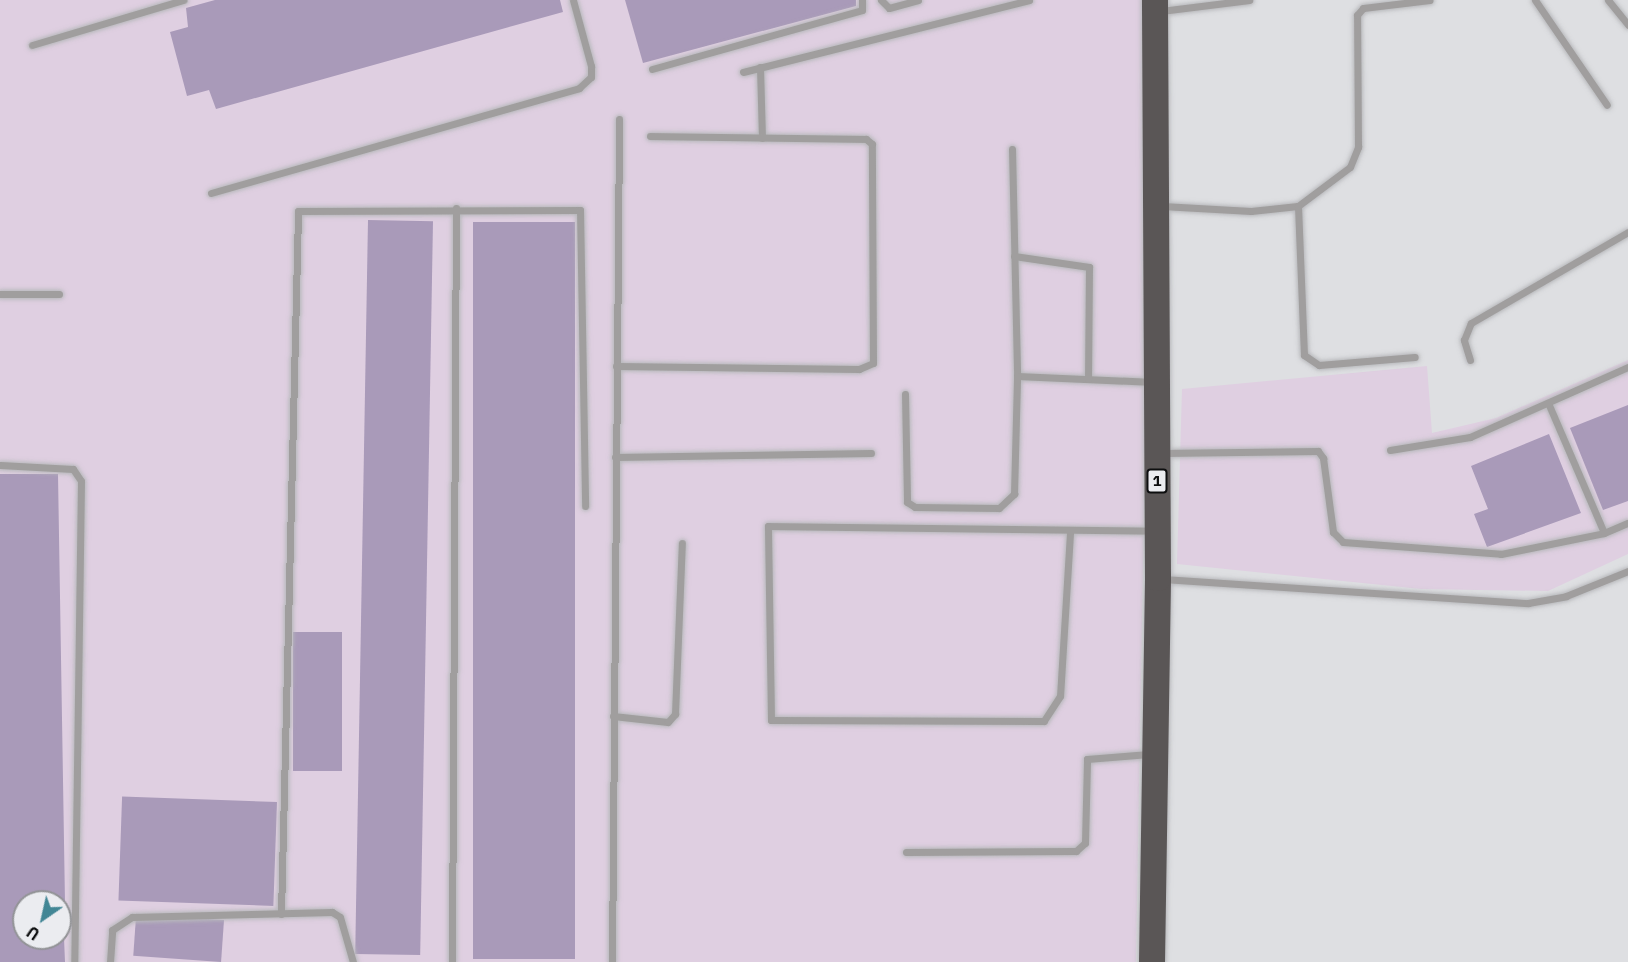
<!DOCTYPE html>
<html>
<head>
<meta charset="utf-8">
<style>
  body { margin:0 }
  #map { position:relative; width:1628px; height:962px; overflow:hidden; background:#dedfe2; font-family:"IBM Plex Sans",sans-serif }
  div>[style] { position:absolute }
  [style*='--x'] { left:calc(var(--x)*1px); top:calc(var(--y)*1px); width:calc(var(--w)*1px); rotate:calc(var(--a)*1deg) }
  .industrial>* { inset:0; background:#dfcfe1 }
  .building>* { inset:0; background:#a99ab9; transform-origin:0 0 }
  .roads { filter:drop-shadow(0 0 2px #b8b9bc) drop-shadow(0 0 2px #b8b9bc) }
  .lane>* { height:7px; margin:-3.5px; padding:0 3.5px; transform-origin:3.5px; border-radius:3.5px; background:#a09e9e }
  .highway>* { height:26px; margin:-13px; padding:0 13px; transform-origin:13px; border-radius:13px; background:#5a5656 }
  span { translate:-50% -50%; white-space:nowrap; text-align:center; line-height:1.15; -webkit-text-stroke:5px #ebecf0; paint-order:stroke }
  .shield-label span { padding:2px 4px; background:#ebecf0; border:2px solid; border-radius:4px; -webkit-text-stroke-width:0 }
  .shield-label { font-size:15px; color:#0d0e0f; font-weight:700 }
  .north { position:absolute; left:12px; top:890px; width:60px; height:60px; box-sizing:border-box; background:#ebecf0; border:2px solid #929396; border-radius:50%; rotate:214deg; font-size:16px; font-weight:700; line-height:24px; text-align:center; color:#0d0e0f }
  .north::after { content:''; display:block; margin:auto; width:21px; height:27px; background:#428695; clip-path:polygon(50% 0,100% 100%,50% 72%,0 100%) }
</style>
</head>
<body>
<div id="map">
  <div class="industrial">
    <i style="clip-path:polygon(evenodd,0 0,1153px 0,1136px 962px,0 962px,0 0,24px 902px,60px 902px,60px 938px,24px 938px,24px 902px)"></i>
    <i style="clip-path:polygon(1628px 360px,1628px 554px,1548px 591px,1421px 589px,1177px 564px,1182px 389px,1427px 366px,1432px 433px,1496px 418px)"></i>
  </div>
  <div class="building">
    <i style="clip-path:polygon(215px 0,560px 0,563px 12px,216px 109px,209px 90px,187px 96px,170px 32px,188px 27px,186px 8px)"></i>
    <i style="clip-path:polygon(625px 0,856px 0,856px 6px,643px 63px)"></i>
    <i style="left:368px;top:220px;width:65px;height:734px;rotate:1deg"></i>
    <i style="left:473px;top:222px;width:102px;height:737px"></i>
    <i style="clip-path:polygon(1628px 405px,1628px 501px,1603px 510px,1570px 428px)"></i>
    <i style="clip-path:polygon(1549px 434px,1581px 513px,1487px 547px,1474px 514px,1488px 509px,1471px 466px)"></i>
    <i style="clip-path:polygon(0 474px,58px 474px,65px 902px,24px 902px,24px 938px,64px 938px,65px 962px,0 962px)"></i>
    <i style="left:342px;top:632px;width:139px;height:49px;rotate:90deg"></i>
    <i style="left:277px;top:802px;width:104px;height:155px;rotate:92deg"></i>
    <i style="left:224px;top:920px;width:42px;height:88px;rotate:94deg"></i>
  </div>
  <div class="roads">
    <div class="lane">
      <i style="--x:881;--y:0;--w:11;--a:45"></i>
      <i style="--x:889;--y:8;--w:30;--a:-15"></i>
      <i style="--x:1535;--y:0;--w:127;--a:55.6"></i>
      <i style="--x:1608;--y:0;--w:32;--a:51"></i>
      <i style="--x:1161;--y:11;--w:89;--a:-7.1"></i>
      <i style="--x:32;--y:45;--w:158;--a:-16.6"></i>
      <i style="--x:760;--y:67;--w:71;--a:88.4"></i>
      <i style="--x:652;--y:69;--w:218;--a:-15.7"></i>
      <i style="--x:862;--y:10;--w:10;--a:-90"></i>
      <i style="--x:743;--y:72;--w:295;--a:-14.1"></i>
      <i style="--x:1012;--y:149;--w:227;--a:88.7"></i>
      <i style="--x:1017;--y:376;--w:136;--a:2.5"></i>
      <i style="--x:211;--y:193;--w:383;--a:-15.9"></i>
      <i style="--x:579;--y:88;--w:16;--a:-43"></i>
      <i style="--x:591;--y:77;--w:11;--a:-90"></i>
      <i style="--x:591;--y:66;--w:68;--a:-105.3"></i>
      <i style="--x:1162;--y:206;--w:89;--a:3.2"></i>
      <i style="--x:1251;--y:211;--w:47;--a:-6.1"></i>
      <i style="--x:1298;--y:206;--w:65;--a:-36.9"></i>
      <i style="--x:1350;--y:167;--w:22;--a:-68"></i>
      <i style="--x:1358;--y:147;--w:132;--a:-90.4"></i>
      <i style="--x:1357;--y:15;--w:9;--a:-49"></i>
      <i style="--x:1363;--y:8;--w:67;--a:-6.8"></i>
      <i style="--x:1298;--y:206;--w:149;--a:87.7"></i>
      <i style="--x:1304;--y:355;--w:18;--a:34"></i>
      <i style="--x:1319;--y:365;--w:96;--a:-4.8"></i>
      <i style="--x:1014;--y:256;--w:76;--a:8.3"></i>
      <i style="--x:1089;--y:267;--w:112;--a:90.5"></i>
      <i style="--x:0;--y:294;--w:59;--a:0"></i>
      <i style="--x:1470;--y:360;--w:21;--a:-107"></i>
      <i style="--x:1464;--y:340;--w:18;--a:-68"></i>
      <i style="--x:1471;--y:323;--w:181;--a:-30.1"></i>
      <i style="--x:616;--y:366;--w:243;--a:0.7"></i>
      <i style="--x:859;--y:369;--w:15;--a:-23"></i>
      <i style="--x:873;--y:363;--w:219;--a:-90.3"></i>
      <i style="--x:872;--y:144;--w:8;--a:-140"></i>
      <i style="--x:866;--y:139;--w:216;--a:-179.2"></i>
      <i style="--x:905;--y:394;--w:108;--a:88.9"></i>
      <i style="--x:907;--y:502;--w:9;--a:32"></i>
      <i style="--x:915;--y:507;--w:84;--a:0.7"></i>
      <i style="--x:999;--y:508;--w:21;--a:-43"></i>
      <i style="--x:1014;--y:494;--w:118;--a:-88.5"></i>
      <i style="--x:1549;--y:405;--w:139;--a:66.7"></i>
      <i style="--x:1390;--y:450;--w:81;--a:-9.2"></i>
      <i style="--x:1470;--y:437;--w:173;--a:-23.9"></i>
      <i style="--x:1162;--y:453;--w:156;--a:-0.7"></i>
      <i style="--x:1318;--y:451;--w:9;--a:54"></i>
      <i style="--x:1323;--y:458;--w:75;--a:82.3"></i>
      <i style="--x:1333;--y:532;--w:14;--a:45"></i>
      <i style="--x:1343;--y:542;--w:158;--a:4.3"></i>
      <i style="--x:1501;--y:554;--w:105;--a:-11.5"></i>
      <i style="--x:1604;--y:533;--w:26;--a:-23"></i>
      <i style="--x:615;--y:457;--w:256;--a:-0.9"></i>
      <i style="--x:0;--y:465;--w:73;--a:3.1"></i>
      <i style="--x:73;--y:469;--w:14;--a:56"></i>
      <i style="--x:81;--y:481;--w:481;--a:90.8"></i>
      <i style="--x:1070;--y:533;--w:163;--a:93.5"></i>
      <i style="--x:1060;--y:696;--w:30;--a:123"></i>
      <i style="--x:1044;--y:721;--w:273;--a:-179.8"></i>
      <i style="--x:771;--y:720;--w:194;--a:-90.9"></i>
      <i style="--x:768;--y:526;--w:386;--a:0.7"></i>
      <i style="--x:1163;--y:579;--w:366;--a:3.8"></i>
      <i style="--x:1528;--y:603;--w:39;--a:-10"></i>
      <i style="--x:1566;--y:596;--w:67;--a:-22"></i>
      <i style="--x:613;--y:716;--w:55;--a:6.2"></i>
      <i style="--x:668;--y:722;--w:11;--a:-49"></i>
      <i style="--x:675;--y:714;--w:171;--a:-87.7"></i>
      <i style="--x:906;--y:852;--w:170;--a:-0.3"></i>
      <i style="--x:1076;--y:851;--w:12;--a:-42"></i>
      <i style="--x:1085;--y:843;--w:84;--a:-88.6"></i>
      <i style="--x:1087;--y:759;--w:62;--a:-4.6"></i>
      <i style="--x:281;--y:914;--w:703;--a:-88.61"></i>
      <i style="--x:298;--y:211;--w:282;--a:-0.2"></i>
      <i style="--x:580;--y:210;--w:296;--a:89"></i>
      <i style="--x:110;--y:962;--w:32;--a:-86"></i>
      <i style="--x:112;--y:930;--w:24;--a:-33"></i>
      <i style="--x:132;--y:917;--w:200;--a:-1.4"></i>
      <i style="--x:332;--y:912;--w:9;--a:32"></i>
      <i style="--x:340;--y:917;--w:47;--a:73.9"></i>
      <i style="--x:452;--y:962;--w:754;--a:-89.7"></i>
      <i style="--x:612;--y:962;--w:843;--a:-89.52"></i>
    </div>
    <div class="highway">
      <i style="--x:1152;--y:962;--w:384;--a:-89.1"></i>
      <i style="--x:1158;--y:578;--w:578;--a:-90.3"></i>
    </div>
  </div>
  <div class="shield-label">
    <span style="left:1157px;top:481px">1</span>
  </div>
  <div class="north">U</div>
</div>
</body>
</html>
